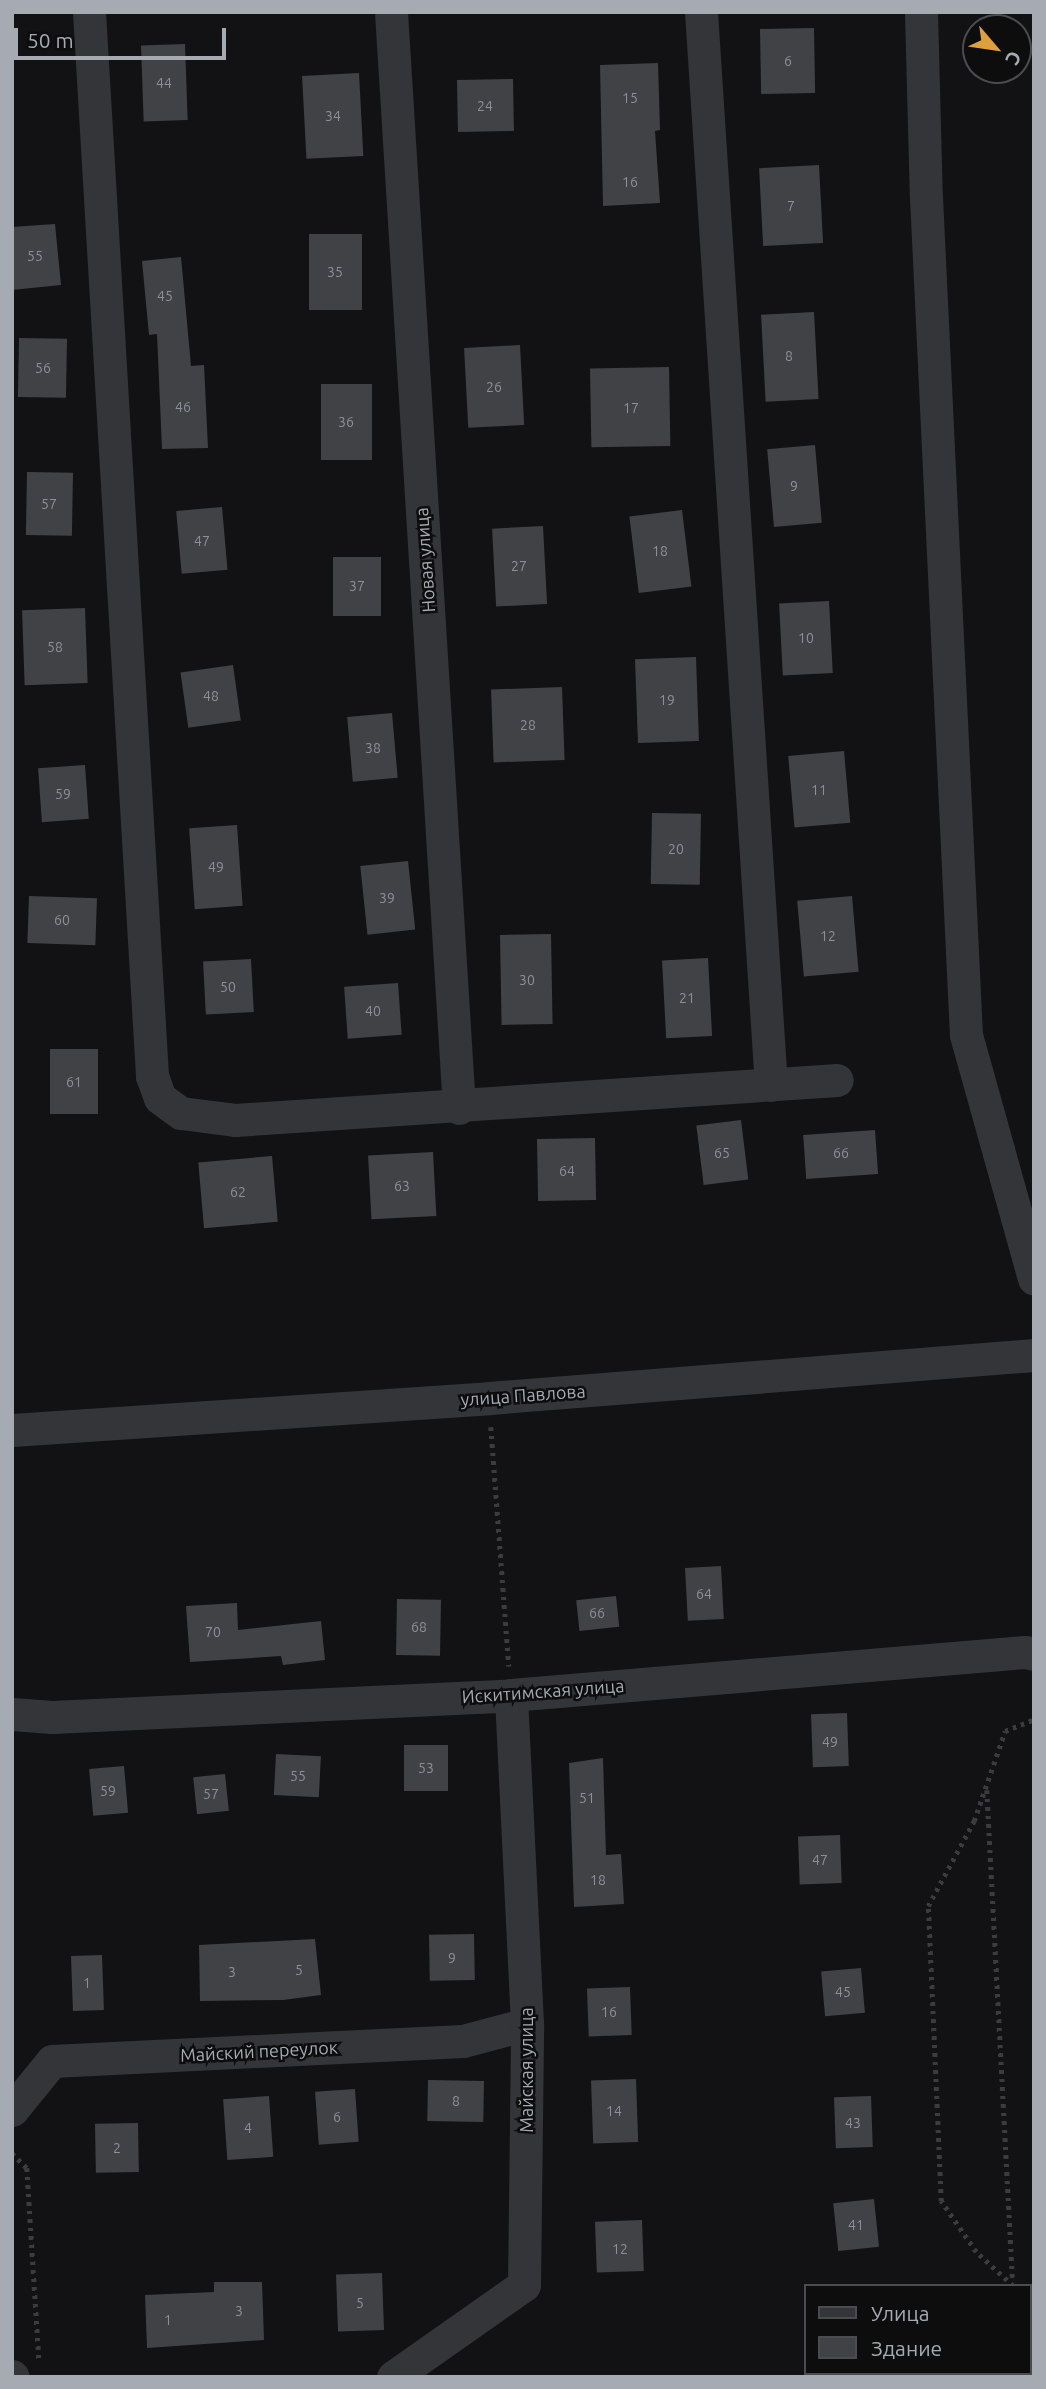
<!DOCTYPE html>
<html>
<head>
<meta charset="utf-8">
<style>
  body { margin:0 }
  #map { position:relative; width:1046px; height:2389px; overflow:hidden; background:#121214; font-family:Ubuntu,sans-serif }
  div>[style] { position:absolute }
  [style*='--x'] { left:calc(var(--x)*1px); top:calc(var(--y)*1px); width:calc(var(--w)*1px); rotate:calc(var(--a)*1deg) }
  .building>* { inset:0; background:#414246; transform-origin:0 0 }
  .path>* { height:4.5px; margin-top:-2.25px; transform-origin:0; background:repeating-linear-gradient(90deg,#3a3c3f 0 3.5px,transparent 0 8.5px) }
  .minor>* { height:33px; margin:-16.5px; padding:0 16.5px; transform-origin:16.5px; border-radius:16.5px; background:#343538 }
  span { translate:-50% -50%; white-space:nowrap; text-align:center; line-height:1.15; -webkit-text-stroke:5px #0d0d0e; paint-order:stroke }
  .number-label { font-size:14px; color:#8c9098 }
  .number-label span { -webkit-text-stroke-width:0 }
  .street-label { font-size:18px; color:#a5aab3 }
  .frame { position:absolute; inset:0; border:14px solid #a5aab3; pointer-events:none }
  .legend { position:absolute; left:804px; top:2284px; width:228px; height:91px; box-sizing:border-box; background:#0d0d0e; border:2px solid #4a4c50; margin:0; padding:9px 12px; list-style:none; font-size:21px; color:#a5aab3 }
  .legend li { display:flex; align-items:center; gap:14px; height:35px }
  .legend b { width:35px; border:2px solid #4a4c50 }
  .north { position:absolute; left:962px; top:14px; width:70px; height:70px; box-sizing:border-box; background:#0d0d0e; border:2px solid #4a4c50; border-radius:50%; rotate:119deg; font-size:19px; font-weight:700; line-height:28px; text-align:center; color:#a5aab3 }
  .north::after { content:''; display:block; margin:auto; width:24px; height:32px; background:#de9f3f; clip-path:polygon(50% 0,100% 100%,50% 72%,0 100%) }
  .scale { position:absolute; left:14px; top:28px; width:212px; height:32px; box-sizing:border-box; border:4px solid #a5aab3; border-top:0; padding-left:9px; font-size:21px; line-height:24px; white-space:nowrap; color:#a5aab3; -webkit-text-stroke:5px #0d0d0e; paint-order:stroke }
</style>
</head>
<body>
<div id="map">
  <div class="building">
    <i style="left:814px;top:28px;width:65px;height:54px;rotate:89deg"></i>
    <i style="left:185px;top:44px;width:76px;height:44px;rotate:88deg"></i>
    <i style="clip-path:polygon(658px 63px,660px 130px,655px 131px,660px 203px,603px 206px,600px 65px)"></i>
    <i style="left:359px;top:73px;width:83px;height:57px;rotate:87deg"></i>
    <i style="left:513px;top:79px;width:52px;height:56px;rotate:89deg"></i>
    <i style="left:819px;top:165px;width:78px;height:60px;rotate:87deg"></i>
    <i style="clip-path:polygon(55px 224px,61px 285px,12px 290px,12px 227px)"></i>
    <i style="left:309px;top:234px;width:53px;height:76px"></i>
    <i style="clip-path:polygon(181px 257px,191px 366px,204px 365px,208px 448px,162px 449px,157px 334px,149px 335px,142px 261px)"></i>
    <i style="left:814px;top:312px;width:87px;height:53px;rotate:87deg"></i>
    <i style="left:19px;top:338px;width:48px;height:59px;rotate:1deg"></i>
    <i style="left:520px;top:345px;width:80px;height:56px;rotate:87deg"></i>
    <i style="left:669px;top:367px;width:79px;height:79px;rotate:89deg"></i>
    <i style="left:321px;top:384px;width:51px;height:76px"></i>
    <i style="left:815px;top:445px;width:78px;height:48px;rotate:85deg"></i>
    <i style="left:27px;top:472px;width:46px;height:63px;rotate:1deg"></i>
    <i style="left:222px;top:507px;width:63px;height:46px;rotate:85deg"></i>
    <i style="left:682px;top:510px;width:77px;height:53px;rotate:83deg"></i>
    <i style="left:543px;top:526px;width:78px;height:51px;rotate:87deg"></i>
    <i style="left:333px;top:557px;width:48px;height:59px"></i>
    <i style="left:829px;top:601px;width:72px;height:50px;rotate:87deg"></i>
    <i style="left:85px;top:608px;width:75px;height:63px;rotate:88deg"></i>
    <i style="left:696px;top:657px;width:84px;height:61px;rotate:88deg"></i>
    <i style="left:233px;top:665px;width:56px;height:53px;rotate:82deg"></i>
    <i style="left:562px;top:687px;width:73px;height:71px;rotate:88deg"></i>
    <i style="left:392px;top:713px;width:65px;height:45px;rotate:85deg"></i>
    <i style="left:844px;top:751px;width:72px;height:56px;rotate:85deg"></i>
    <i style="left:85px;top:765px;width:54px;height:47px;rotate:86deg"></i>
    <i style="left:652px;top:813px;width:49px;height:71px;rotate:1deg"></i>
    <i style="left:237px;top:825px;width:81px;height:48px;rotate:86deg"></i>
    <i style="left:408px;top:861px;width:69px;height:48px;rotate:84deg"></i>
    <i style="left:29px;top:896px;width:68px;height:47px;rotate:2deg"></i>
    <i style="left:852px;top:896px;width:76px;height:55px;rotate:85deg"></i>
    <i style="left:551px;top:934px;width:90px;height:51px;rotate:89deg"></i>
    <i style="left:708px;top:958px;width:78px;height:46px;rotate:87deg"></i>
    <i style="left:251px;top:959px;width:53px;height:48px;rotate:87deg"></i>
    <i style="left:398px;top:983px;width:52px;height:54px;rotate:86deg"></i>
    <i style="left:50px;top:1049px;width:48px;height:65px"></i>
    <i style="left:741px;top:1120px;width:60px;height:45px;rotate:83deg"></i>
    <i style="left:875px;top:1130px;width:44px;height:72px;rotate:86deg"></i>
    <i style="left:595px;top:1138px;width:62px;height:58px;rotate:89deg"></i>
    <i style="left:433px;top:1152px;width:64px;height:65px;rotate:87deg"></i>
    <i style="left:272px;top:1156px;width:66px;height:74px;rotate:85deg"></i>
    <i style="left:721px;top:1566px;width:53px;height:36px;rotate:87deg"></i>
    <i style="left:616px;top:1596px;width:31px;height:40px;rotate:84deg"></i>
    <i style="left:397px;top:1599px;width:44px;height:56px;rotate:1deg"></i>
    <i style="clip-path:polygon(237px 1603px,238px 1630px,321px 1621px,325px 1660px,283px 1665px,281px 1656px,190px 1662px,186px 1606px)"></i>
    <i style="left:847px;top:1713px;width:53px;height:36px;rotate:88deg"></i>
    <i style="left:404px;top:1745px;width:44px;height:46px"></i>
    <i style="left:276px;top:1754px;width:45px;height:41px;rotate:3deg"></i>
    <i style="clip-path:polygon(603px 1758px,606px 1855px,621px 1854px,624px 1904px,574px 1907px,569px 1763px)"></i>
    <i style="left:124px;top:1766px;width:47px;height:35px;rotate:85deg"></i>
    <i style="left:225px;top:1774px;width:37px;height:32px;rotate:84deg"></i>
    <i style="left:840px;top:1835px;width:48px;height:42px;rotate:88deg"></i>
    <i style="left:474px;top:1934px;width:46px;height:45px;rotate:89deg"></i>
    <i style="clip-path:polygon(315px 1939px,321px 1995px,283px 2000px,200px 2001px,199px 1945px)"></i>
    <i style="left:102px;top:1955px;width:55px;height:31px;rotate:88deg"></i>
    <i style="left:861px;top:1968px;width:45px;height:40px;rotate:85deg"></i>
    <i style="left:630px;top:1987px;width:48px;height:43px;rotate:88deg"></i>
    <i style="left:636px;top:2079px;width:63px;height:45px;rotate:88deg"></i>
    <i style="left:428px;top:2080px;width:56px;height:41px;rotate:1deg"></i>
    <i style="left:355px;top:2089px;width:53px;height:40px;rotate:86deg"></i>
    <i style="left:269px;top:2096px;width:61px;height:46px;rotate:86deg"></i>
    <i style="left:871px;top:2096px;width:51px;height:37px;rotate:88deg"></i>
    <i style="left:138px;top:2123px;width:49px;height:43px;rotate:89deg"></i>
    <i style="left:874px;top:2199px;width:48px;height:41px;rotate:84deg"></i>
    <i style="left:642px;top:2220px;width:51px;height:47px;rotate:88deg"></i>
    <i style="left:382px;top:2273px;width:57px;height:46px;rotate:88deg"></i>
    <i style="clip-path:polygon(214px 2282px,262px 2282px,264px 2340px,147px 2348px,145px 2295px,214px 2292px)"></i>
  </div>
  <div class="path">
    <i style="--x:491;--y:1427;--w:240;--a:85.7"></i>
    <i style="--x:987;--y:1790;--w:492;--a:87"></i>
    <i style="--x:12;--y:2153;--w:21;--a:45"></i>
    <i style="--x:27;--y:2168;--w:191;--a:86.4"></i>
    <i style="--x:1013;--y:2286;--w:50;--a:-137.4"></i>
    <i style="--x:976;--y:2252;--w:62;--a:-124.5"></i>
    <i style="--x:941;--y:2201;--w:295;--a:-92.5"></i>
    <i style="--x:928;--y:1906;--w:97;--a:-61.6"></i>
    <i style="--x:974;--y:1821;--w:95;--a:-71"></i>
    <i style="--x:1005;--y:1731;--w:31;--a:-22"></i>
    <i style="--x:1029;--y:2373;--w:4;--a:76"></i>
  </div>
  <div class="minor">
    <i style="--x:89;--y:12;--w:1066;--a:86.61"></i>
    <i style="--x:152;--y:1076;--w:23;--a:70"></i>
    <i style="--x:160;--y:1098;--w:26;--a:36"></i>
    <i style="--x:181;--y:1113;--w:54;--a:7.4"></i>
    <i style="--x:235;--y:1120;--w:603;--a:-3.8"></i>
    <i style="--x:391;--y:12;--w:1098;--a:86.45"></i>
    <i style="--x:701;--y:12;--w:1075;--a:86.27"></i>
    <i style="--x:921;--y:12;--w:185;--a:88.5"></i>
    <i style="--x:926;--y:197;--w:839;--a:87.27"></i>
    <i style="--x:966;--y:1035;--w:253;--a:74.4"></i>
    <i style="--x:12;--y:1430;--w:478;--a:-3.8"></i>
    <i style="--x:489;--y:1398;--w:547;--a:-4.51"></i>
    <i style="--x:12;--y:1714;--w:40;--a:4.3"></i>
    <i style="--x:52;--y:1717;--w:460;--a:-2.7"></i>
    <i style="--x:511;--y:1695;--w:516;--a:-4.78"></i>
    <i style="--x:1025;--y:1652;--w:9;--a:13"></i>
    <i style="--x:12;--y:2110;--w:63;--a:-50.8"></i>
    <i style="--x:52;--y:2061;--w:411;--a:-2.8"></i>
    <i style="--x:463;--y:2041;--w:66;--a:-14.9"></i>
    <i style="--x:12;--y:2376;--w:1;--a:45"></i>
    <i style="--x:393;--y:2377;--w:160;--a:-35.1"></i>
    <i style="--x:524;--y:2285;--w:261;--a:-89.3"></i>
    <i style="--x:527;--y:2024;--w:329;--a:-92.8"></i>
  </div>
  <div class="number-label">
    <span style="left:788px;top:61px">6</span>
    <span style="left:164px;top:83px">44</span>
    <span style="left:630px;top:98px">15</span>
    <span style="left:485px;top:106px">24</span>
    <span style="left:333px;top:116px">34</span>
    <span style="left:630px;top:182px">16</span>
    <span style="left:791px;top:206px">7</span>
    <span style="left:35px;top:256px">55</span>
    <span style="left:335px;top:272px">35</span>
    <span style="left:165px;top:296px">45</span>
    <span style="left:789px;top:356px">8</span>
    <span style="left:43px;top:368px">56</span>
    <span style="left:494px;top:387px">26</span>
    <span style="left:183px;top:407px">46</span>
    <span style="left:631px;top:408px">17</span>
    <span style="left:346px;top:422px">36</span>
    <span style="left:794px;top:486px">9</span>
    <span style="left:49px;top:504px">57</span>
    <span style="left:202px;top:541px">47</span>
    <span style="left:660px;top:551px">18</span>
    <span style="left:519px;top:566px">27</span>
    <span style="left:357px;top:586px">37</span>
    <span style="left:806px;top:638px">10</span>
    <span style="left:55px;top:647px">58</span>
    <span style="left:211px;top:696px">48</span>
    <span style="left:667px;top:700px">19</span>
    <span style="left:528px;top:725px">28</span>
    <span style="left:373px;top:748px">38</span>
    <span style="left:819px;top:790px">11</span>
    <span style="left:63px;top:794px">59</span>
    <span style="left:676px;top:849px">20</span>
    <span style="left:216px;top:867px">49</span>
    <span style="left:387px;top:898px">39</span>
    <span style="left:62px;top:920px">60</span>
    <span style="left:828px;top:936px">12</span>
    <span style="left:527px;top:980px">30</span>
    <span style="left:228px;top:987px">50</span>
    <span style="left:687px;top:998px">21</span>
    <span style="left:373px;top:1011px">40</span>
    <span style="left:74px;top:1082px">61</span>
    <span style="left:722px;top:1153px">65</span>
    <span style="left:841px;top:1153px">66</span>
    <span style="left:567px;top:1171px">64</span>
    <span style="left:402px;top:1186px">63</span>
    <span style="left:238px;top:1192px">62</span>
    <span style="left:704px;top:1594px">64</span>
    <span style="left:597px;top:1613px">66</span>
    <span style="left:419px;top:1627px">68</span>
    <span style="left:213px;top:1632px">70</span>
    <span style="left:830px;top:1742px">49</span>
    <span style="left:426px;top:1768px">53</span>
    <span style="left:298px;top:1776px">55</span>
    <span style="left:108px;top:1791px">59</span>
    <span style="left:211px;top:1794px">57</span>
    <span style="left:587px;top:1798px">51</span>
    <span style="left:820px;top:1860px">47</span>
    <span style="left:598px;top:1880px">18</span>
    <span style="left:452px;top:1958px">9</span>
    <span style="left:299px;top:1970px">5</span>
    <span style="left:232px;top:1972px">3</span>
    <span style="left:87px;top:1983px">1</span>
    <span style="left:843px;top:1992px">45</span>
    <span style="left:609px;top:2012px">16</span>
    <span style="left:456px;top:2101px">8</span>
    <span style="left:614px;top:2111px">14</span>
    <span style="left:337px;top:2117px">6</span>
    <span style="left:853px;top:2123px">43</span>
    <span style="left:248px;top:2128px">4</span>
    <span style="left:117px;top:2148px">2</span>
    <span style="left:856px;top:2225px">41</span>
    <span style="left:620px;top:2249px">12</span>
    <span style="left:360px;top:2303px">5</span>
    <span style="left:239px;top:2311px">3</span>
    <span style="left:168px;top:2320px">1</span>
  </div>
  <div class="street-label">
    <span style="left:425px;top:560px;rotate:-94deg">Новая улица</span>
    <span style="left:523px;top:1395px;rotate:-4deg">улица Павлова</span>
    <span style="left:543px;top:1691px;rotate:-4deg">Искитимская улица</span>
    <span style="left:259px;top:2051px;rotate:-3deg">Майский переулок</span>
    <span style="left:526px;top:2070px;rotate:-90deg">Майская улица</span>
  </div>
  <div class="frame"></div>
  <ul class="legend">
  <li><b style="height:9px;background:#343538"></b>Улица</li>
  <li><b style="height:19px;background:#414246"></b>Здание</li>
  </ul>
  <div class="north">С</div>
  <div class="scale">50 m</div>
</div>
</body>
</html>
